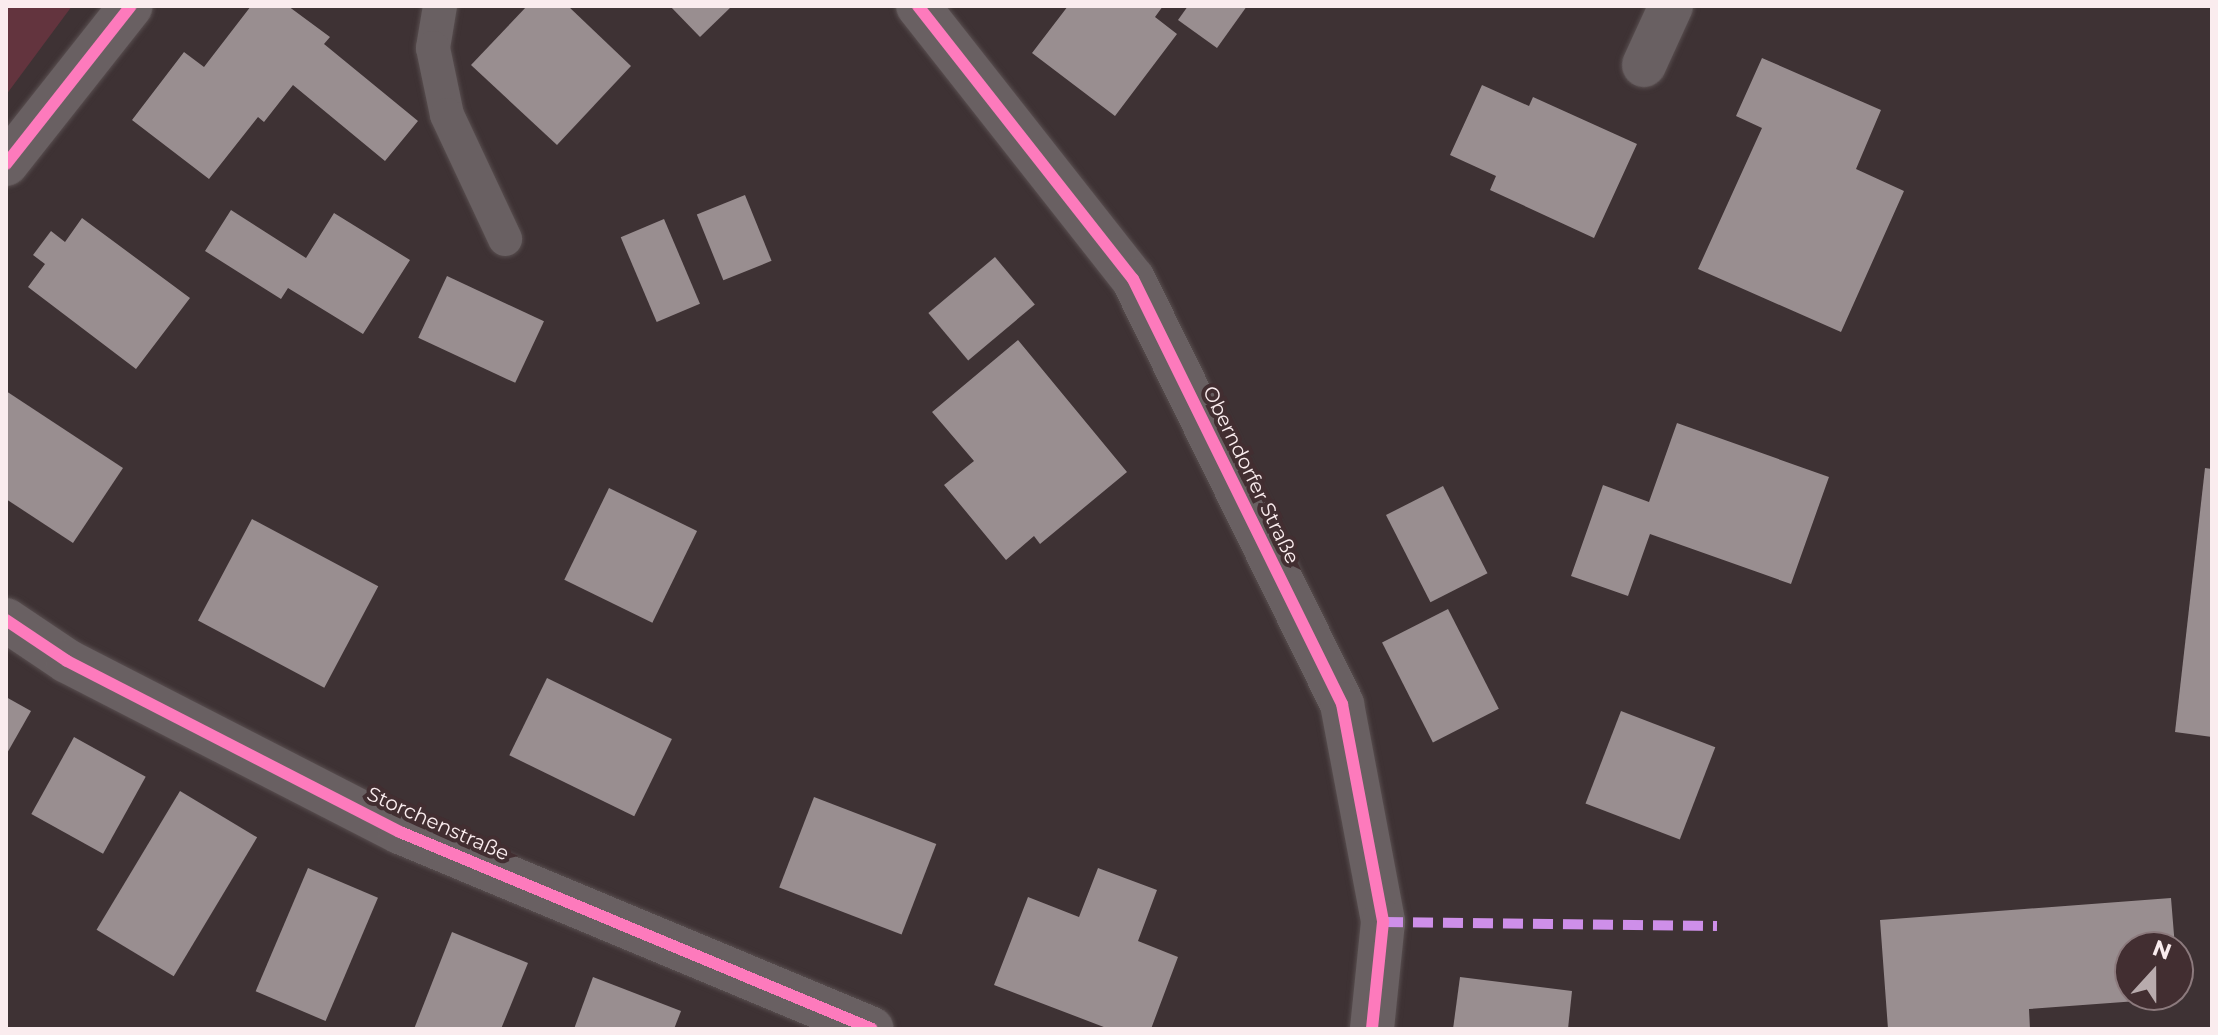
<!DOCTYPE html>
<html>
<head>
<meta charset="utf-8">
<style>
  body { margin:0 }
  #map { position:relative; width:2218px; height:1035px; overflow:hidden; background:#3e3234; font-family:Montserrat,sans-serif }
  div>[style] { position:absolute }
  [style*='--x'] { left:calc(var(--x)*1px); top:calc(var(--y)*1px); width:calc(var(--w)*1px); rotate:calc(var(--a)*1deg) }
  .green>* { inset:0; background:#63343e }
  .building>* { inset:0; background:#998e90; transform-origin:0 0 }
  .roads { filter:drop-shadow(0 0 2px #584e4f) drop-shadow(0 0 2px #584e4f) }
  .lane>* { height:34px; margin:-17px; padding:0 17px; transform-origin:17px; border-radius:17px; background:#696062 }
  .street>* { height:44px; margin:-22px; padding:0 22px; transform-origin:22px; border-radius:22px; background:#696062 }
  .quiet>* { height:10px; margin-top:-5px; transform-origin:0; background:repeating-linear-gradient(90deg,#ce8fe9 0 20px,transparent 0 30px) }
  .cycleway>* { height:12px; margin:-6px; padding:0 6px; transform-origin:6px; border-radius:6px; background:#fd7abc }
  span { translate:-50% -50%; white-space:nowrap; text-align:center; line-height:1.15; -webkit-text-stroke:8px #422e31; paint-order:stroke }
  .street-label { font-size:20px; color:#faecee }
  .frame { position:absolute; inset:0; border:8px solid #faecee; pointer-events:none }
  .north { position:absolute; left:2114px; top:931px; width:80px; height:80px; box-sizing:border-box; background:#422e31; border:2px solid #8c7a7d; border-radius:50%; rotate:21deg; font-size:22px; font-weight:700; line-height:32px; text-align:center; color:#faecee }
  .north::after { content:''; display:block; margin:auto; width:28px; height:36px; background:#b8abad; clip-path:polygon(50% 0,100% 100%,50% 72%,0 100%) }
</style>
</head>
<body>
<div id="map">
  <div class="green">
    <i style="clip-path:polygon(6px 6px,72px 6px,6px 95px)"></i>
  </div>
  <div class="building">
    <i style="clip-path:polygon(251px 6px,288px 6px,330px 37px,324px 44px,418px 121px,385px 161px,293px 85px,264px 122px,258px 117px,209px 179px,132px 120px,184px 52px,204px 67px)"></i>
    <i style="clip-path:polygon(527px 6px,568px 6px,631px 66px,557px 145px,471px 65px)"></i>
    <i style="clip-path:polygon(670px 6px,732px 6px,700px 37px)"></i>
    <i style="clip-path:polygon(1068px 6px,1163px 6px,1155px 17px,1177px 34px,1115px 116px,1032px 53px)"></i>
    <i style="clip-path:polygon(1188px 6px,1247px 6px,1217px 48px,1178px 20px)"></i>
    <i style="clip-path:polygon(1762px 58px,1881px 110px,1856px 169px,1904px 191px,1841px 332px,1698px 269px,1762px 128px,1736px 116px)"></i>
    <i style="clip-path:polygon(1482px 85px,1529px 106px,1533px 97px,1637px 144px,1594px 238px,1490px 190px,1496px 176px,1450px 155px)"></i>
    <i style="left:745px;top:195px;width:71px;height:52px;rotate:68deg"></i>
    <i style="clip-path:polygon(231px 210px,306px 258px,334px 213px,410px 260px,363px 334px,288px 288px,281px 299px,205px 251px)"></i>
    <i style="clip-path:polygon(82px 218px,190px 298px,136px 369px,28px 287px,45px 264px,33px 255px,51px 231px,65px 242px)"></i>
    <i style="left:664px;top:219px;width:92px;height:47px;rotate:67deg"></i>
    <i style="left:995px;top:257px;width:62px;height:87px;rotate:50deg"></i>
    <i style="left:447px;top:276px;width:107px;height:68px;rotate:25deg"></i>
    <i style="clip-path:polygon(1018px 340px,1127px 472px,1040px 544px,1034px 536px,1006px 560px,944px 485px,974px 461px,932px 412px)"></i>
    <i style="clip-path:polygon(6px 391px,123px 468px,73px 543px,6px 499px)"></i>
    <i style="clip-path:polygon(1677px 423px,1829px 477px,1791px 584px,1650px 534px,1628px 596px,1571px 576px,1603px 485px,1649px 502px)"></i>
    <i style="clip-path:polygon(2205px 468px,2212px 469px,2212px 737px,2175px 732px)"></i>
    <i style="left:1443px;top:486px;width:98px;height:64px;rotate:63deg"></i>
    <i style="left:609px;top:488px;width:98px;height:102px;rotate:26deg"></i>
    <i style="left:252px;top:519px;width:143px;height:115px;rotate:28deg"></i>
    <i style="left:1448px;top:609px;width:112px;height:74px;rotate:63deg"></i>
    <i style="left:547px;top:678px;width:139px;height:86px;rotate:26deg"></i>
    <i style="clip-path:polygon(6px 697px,31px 711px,6px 755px)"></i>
    <i style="left:1621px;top:711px;width:101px;height:99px;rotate:21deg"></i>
    <i style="left:74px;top:737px;width:82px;height:88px;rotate:29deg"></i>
    <i style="left:180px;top:791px;width:90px;height:162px;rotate:31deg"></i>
    <i style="left:814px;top:797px;width:131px;height:97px;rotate:21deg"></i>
    <i style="left:308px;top:868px;width:76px;height:134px;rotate:23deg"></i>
    <i style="clip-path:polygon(1098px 868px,1157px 890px,1138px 941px,1178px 957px,1151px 1029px,1109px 1029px,994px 985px,1028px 897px,1079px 917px)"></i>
    <i style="clip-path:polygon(2171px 898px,2175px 947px,2130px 947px,2130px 995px,2178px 998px,2029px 1009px,2030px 1029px,1888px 1029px,1880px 920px)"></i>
    <i style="clip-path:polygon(452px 932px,528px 963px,501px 1029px,414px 1029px)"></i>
    <i style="clip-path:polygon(593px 977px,681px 1011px,674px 1029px,574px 1029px)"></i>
    <i style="clip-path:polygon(1460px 977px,1572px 991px,1568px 1029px,1453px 1029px)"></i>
  </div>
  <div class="roads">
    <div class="lane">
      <i style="--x:440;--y:6;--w:43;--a:99.5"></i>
      <i style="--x:433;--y:48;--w:68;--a:78.2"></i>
      <i style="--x:447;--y:115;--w:137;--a:64.9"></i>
    </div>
    <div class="street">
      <i style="--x:918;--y:6;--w:347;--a:51.8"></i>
      <i style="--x:1133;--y:279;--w:474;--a:63.8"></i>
      <i style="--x:1342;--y:704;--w:222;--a:79.3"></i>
      <i style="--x:1383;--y:922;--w:108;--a:95.9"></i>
      <i style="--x:1644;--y:65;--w:65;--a:-65.4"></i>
      <i style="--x:6;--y:164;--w:201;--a:-51.7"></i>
      <i style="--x:6;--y:620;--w:73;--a:33.9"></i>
      <i style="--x:67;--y:661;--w:374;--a:27.2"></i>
      <i style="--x:400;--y:832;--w:511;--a:22.65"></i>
    </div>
  </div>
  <div class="quiet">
    <i style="--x:1383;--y:922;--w:334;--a:0.7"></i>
  </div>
  <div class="cycleway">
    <i style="--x:918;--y:6;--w:347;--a:51.8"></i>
    <i style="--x:1133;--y:279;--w:474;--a:63.8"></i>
    <i style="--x:1342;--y:704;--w:222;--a:79.3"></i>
    <i style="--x:1383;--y:922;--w:108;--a:95.9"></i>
    <i style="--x:6;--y:164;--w:201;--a:-51.7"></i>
    <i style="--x:6;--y:620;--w:73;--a:33.9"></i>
    <i style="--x:67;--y:661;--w:374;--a:27.2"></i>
    <i style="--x:400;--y:832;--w:511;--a:22.65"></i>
  </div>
  <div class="street-label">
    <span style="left:1251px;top:475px;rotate:64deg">Oberndorfer Straße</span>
    <span style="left:438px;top:824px;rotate:24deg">Storchenstraße</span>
  </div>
  <div class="frame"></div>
  <div class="north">N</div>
</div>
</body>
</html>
